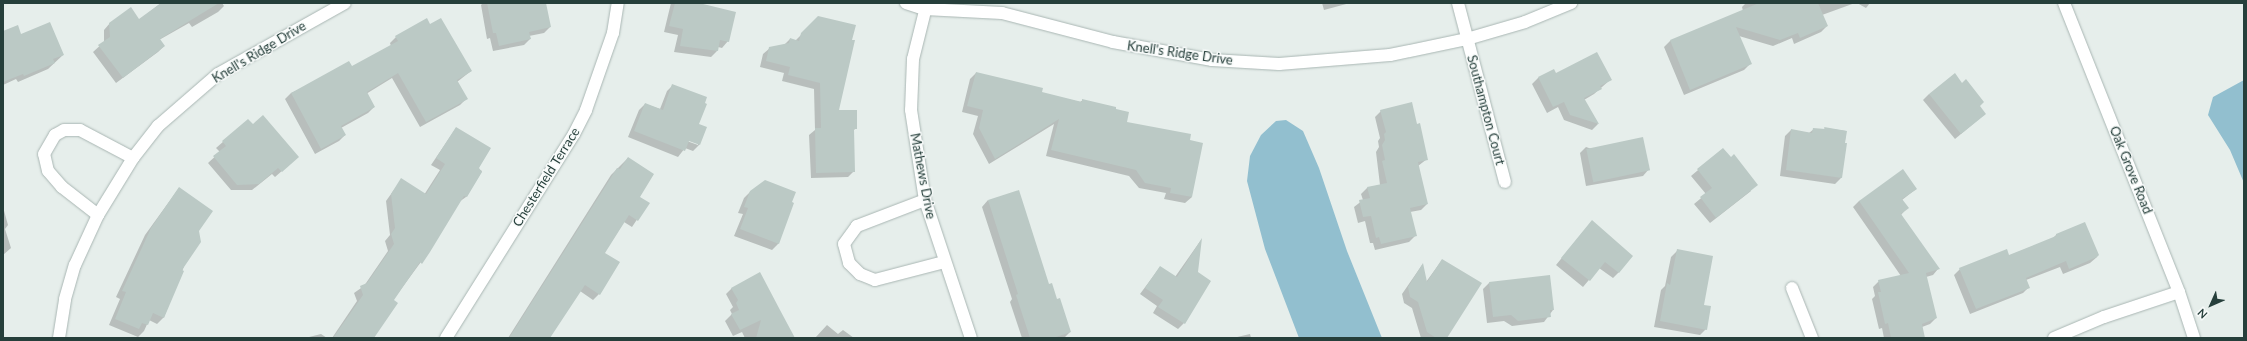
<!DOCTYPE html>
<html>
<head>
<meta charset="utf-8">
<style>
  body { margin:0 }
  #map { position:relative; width:2247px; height:341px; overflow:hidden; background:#e6eeeb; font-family:Lato,sans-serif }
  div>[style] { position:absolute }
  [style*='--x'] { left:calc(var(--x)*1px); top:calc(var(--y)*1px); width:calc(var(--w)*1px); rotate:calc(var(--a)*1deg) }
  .water>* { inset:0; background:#92bfcf }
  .shadow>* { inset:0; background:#0003 }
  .building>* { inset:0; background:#bbc9c5; transform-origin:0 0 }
  .roads { filter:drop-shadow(0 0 1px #a9b6b3) drop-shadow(0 0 1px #a9b6b3) }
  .minor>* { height:12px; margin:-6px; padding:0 6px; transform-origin:6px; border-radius:6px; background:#fff }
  span { translate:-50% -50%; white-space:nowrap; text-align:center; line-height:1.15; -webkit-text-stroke:3px #f7faf9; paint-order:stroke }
  .street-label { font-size:13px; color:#263f3b }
  .frame { position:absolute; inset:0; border:4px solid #263f3b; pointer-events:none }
  .north { position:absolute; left:2191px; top:285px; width:40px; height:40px; -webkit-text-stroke:3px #f7faf9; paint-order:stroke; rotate:225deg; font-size:11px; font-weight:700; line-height:16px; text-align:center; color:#263f3b }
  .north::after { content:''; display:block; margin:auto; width:14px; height:18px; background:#263f3b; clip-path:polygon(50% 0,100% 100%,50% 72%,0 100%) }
</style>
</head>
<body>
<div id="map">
  <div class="water">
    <i style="clip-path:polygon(2244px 80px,2244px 183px,2230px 150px,2208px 115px,2213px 97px)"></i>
    <i style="clip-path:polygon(1286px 120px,1303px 131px,1319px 168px,1347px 251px,1382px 338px,1299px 338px,1265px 249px,1247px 181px,1250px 156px,1261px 135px,1276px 121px)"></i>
  </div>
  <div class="shadow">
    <i style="clip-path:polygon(161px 3px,222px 3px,224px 6px,218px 12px,192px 27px,189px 23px,159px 40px,164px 46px,158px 52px,116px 83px,93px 52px,104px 42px,104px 30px,110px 23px,139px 20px)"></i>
    <i style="clip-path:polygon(483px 3px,545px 3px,550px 27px,544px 33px,529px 36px,530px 39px,524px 45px,493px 51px,490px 38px,487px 39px,481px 5px)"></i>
    <i style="clip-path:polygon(671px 3px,699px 3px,728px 41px,722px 48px,718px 47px,717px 51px,711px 57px,674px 52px,678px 35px,664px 32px)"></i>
    <i style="clip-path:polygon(1322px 3px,1350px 3px,1324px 10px)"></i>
    <i style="clip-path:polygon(1746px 3px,1855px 3px,1822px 15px,1827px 26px,1821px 32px,1794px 44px,1792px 38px,1773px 46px,1739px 36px,1750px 64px,1744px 70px,1684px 95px,1664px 47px,1670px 41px,1743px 11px,1742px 7px)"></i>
    <i style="clip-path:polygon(1857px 3px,1870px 3px,1866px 8px)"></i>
    <i style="clip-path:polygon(819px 17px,837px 111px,856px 128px,853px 131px,854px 171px,848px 177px,811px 178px,809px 135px,815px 130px,814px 89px,782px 81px,784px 73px,760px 67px,763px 54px,770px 48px,784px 45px,790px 39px,795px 41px)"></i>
    <i style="clip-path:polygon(396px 37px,471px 71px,457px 82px,466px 99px,460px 105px,420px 127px,392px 78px,366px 94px,374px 107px,368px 113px,341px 128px,345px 135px,339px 141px,315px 154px,285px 99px,291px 93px,352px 68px,391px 46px,390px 43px)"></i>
    <i style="clip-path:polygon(3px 45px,63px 55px,48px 69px,18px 82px,16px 79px,3px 85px)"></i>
    <i style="clip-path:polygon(1554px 71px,1556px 75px,1610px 80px,1594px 94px,1584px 100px,1598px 124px,1592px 130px,1564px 120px,1558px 107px,1547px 113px,1532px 84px,1538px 78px)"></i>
    <i style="clip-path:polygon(976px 73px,1040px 93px,1080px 102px,1083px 100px,1115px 110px,1192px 197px,1185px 203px,1164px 199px,1166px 193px,1139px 188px,1129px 176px,1046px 156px,1054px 124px,989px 164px,973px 134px,978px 116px,962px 112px,970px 79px)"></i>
    <i style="clip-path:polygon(evenodd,673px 85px,698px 125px,699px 145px,693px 151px,685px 148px,678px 157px,628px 137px,639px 110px,645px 104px,660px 109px,667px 91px,673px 85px,685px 139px,698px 143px,698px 145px,684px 140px,685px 139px)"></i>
    <i style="clip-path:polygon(1929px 94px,1979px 106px,1985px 114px,1955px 139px,1923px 100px)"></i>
    <i style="clip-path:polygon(1381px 111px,1417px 125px,1427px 159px,1418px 166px,1427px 204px,1421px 210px,1410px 212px,1415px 236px,1409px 242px,1375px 250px,1373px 243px,1370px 243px,1365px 221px,1358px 223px,1354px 207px,1363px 200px,1361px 194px,1367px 188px,1380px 185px,1376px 152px,1379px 147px,1378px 141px,1380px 138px,1375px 117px)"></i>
    <i style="clip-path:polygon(248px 120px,291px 163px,275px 177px,272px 174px,252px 190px,231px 190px,208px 163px,220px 152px,216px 148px)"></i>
    <i style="clip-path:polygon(456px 128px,477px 168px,482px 171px,466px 197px,459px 202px,429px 251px,393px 300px,371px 338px,332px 338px,357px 301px,354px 293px,364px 286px,388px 251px,385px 241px,390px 235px,386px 201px,401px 180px,424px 195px,440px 170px,431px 165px)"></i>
    <i style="clip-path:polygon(1825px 128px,1846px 131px,1841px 178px,1835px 184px,1780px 176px,1785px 136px,1791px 130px,1809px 133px,1814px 129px,1823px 130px)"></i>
    <i style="clip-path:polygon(1586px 147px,1649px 169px,1643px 176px,1586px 186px,1580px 153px)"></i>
    <i style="clip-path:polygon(1723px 149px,1751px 191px,1710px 223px,1694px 204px,1706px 194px,1691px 176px)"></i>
    <i style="clip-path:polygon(628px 158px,639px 197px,648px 203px,632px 227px,624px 222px,604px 253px,599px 294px,593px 300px,580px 291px,549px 338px,508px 338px,611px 175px)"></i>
    <i style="clip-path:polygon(179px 188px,198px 231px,164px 317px,157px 324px,149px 320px,144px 331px,138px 337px,109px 325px,120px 299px,116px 297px,145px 235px)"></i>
    <i style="clip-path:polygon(1916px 189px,1902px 200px,1907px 208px,1901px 215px,1938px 269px,1933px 275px,1926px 277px,1936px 318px,1930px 324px,1922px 327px,1924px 338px,1884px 338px,1882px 328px,1879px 329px,1872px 299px,1875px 296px,1873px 287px,1879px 281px,1901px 276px,1853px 207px,1859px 201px)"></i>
    <i style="clip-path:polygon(750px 192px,793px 203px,778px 244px,772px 250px,734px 236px,743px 214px,738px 213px,744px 198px)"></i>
    <i style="clip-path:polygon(988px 200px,1048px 285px,1070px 332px,1064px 338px,1022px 338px,1010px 302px,1012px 299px,982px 207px)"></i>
    <i style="clip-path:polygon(3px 207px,8px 225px,5px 229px,11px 248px,3px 255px)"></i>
    <i style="clip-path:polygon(1592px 221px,1619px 272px,1613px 278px,1599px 268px,1583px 287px,1556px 265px)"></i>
    <i style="clip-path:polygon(2056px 235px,2097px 257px,2090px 263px,2063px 274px,2060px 267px,2026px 280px,2029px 287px,2023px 293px,1970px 314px,1954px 275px,1960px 269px,2009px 256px,2052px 239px)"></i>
    <i style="clip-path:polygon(1201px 240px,1197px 273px,1210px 281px,1184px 323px,1178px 329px,1153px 313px,1157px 306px,1140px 294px,1160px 267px,1175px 277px)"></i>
    <i style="clip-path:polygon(1677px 251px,1703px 305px,1706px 329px,1700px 335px,1654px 327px,1661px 290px,1665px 286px,1671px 257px)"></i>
    <i style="clip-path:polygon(1442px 260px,1446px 338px,1421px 338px,1412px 308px,1404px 303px,1402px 294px,1422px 265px,1426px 282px)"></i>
    <i style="clip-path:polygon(1549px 276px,1553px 310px,1544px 322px,1512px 326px,1504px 321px,1487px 323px,1483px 289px,1489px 283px)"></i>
    <i style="clip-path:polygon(732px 288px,786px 338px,745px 338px,742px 332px,733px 336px,725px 321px,732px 314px,730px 310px,733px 307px,726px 294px)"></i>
    <i style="clip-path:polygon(827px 325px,838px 334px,843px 330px,854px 338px,815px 338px)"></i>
    <i style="clip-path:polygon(321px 334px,327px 338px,307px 338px,309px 337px)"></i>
    <i style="clip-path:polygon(1250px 334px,1251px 338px,1233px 338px)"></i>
  </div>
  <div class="building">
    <i style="clip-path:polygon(161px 3px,219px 3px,160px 39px,165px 46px,123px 78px,98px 45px,110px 37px,109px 23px,131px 7px,139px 19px)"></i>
    <i style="clip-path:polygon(487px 3px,546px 3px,551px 27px,529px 32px,531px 39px,499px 46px,496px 33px,493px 33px)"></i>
    <i style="clip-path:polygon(675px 3px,699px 3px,736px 12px,729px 42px,720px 40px,718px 51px,680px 46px,683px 29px,669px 26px)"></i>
    <i style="clip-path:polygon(1759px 3px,1818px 3px,1828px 26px,1800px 38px,1798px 33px,1780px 40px,1736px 27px,1752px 64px,1690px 90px,1670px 40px)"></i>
    <i style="clip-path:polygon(818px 16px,856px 25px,852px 40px,855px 40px,839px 110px,857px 110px,857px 129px,854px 129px,855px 172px,816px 173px,815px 128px,821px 128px,820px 83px,788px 75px,790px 67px,766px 61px,769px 47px,789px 43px,790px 38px,799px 41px,801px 33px)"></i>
    <i style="clip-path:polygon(427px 18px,430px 24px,441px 18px,472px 71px,457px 80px,468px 99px,426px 122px,398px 73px,367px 92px,375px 107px,341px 126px,346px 135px,321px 149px,291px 93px,349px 61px,352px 66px,398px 41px,395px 36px)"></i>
    <i style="clip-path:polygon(50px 22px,64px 55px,53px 59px,55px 63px,24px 76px,23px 74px,3px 82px,3px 31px,18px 25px,21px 34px)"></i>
    <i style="clip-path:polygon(1597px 52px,1612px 80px,1600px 86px,1602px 89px,1584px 98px,1599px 124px,1570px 115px,1564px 102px,1553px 107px,1538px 77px,1554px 69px,1556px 73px)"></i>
    <i style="clip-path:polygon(976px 72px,1043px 88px,1042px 92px,1082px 102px,1082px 99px,1116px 107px,1116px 109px,1129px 112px,1127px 122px,1191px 134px,1190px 140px,1203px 143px,1192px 197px,1170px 193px,1171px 188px,1145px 183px,1136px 170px,1051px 150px,1059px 119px,995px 159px,979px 128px,983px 110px,967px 106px)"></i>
    <i style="clip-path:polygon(1955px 73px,1962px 83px,1966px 79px,1984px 102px,1980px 106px,1986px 114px,1961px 134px,1929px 94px)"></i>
    <i style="clip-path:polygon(672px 84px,707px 97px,705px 103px,707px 104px,699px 124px,707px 127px,700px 145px,689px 141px,685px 151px,634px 131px,645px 103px,663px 110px)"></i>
    <i style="clip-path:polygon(1412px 102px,1417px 124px,1420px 123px,1428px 160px,1418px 162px,1428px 204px,1410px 208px,1417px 236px,1381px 244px,1379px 237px,1376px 238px,1371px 216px,1363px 217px,1359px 200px,1370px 198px,1367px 187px,1387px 183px,1382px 161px,1385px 160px,1382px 145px,1385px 140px,1384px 134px,1386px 132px,1380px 110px)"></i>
    <i style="clip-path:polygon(263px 115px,299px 157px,282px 172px,278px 168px,259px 184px,237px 185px,213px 156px,226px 146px,222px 141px,248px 119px,253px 124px)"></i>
    <i style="clip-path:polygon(456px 127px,491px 148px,479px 168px,482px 172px,467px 197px,464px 196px,430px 252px,422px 264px,420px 262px,394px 300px,398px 303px,374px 338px,333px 338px,363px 295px,360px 286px,367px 283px,394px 244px,391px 234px,395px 228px,391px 194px,401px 178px,426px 194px,445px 164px,436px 158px)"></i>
    <i style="clip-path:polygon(1824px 127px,1847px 131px,1845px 143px,1847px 143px,1842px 178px,1786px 170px,1791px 129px,1812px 133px,1813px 128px,1825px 129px)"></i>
    <i style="left:1643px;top:137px;width:34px;height:58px;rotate:78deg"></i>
    <i style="clip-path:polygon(1723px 148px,1731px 157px,1734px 154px,1758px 185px,1716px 218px,1700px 197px,1712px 188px,1697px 169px)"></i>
    <i style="clip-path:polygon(628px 157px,654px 174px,640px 197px,650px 203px,638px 221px,629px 215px,605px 253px,620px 262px,600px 295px,585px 285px,550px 338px,509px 338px,617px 168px,620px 169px)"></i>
    <i style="clip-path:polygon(1903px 169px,1917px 189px,1902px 199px,1909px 208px,1901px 214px,1940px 269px,1926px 273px,1937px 318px,1922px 324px,1925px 338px,1891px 338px,1888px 323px,1885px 324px,1878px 292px,1881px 292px,1878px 280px,1909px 273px,1859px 201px)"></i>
    <i style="clip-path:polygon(765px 180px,796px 192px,792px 202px,794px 203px,779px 244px,740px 229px,748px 208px,744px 207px,750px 191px)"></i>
    <i style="clip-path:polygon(179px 187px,213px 211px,199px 231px,201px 242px,182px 270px,184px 271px,164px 318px,153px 313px,148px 325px,142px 323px,139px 329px,115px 319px,126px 292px,122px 291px,151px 228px)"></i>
    <i style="clip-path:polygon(1019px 190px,1049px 284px,1052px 283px,1057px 299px,1060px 298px,1071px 332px,1053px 338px,1030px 338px,1016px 295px,1018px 294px,988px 200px)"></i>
    <i style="clip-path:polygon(1592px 220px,1633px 256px,1619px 273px,1605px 262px,1590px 281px,1561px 258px)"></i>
    <i style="clip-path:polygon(2085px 222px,2099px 255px,2097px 257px,2069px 269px,2066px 261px,2026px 278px,2030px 288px,1976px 309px,1959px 268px,2007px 249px,2009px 255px,2056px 236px,2056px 234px)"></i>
    <i style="clip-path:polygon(1202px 238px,1198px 272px,1211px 281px,1185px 324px,1158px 307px,1163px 300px,1145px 288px,1160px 266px,1177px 277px)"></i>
    <i style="clip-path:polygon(1677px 249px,1713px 256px,1704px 305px,1711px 306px,1707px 330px,1660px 321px,1667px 283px,1670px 285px)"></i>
    <i style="clip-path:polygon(1442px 259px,1482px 283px,1447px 338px,1436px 338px,1427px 332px,1418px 302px,1410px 297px,1408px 287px,1423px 263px,1427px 282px)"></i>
    <i style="clip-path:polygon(760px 272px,780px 310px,795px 338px,756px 338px,761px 320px,740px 330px,731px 314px,739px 310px,736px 303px,738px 300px,731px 288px)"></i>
    <i style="clip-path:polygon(1550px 275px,1554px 310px,1550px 310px,1551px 317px,1518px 321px,1511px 315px,1493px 317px,1489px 282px)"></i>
  </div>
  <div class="roads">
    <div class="minor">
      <i style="--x:906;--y:3;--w:20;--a:18"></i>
      <i style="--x:925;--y:9;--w:77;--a:3"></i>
      <i style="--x:1002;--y:13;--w:115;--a:14.6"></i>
      <i style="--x:1113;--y:42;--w:101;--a:10.3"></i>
      <i style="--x:1212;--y:60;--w:67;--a:3.4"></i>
      <i style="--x:1279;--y:64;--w:111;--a:-4.6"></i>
      <i style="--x:1390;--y:55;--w:79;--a:-11.7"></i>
      <i style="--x:1467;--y:39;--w:60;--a:-16.3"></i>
      <i style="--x:1525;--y:22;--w:50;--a:-22.4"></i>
      <i style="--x:927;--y:3;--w:58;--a:104"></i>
      <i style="--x:913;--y:59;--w:51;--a:92.2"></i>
      <i style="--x:911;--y:110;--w:91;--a:81.2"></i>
      <i style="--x:925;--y:200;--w:145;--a:71.6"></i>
      <i style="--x:1458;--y:3;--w:185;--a:75.3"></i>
      <i style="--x:2064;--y:3;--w:311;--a:68.3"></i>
      <i style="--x:2179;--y:292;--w:48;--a:71.9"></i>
      <i style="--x:925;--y:200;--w:73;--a:159.1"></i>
      <i style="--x:857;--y:226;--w:22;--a:126"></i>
      <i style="--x:844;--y:244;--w:20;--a:75"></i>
      <i style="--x:849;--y:263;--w:16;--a:45"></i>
      <i style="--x:860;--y:274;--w:16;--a:22"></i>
      <i style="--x:875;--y:280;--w:71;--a:-14.6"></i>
      <i style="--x:98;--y:215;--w:46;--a:-142.1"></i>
      <i style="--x:62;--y:187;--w:21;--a:-131"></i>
      <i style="--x:48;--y:171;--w:17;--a:-103"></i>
      <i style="--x:44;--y:154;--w:22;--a:-60"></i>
      <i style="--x:55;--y:135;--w:10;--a:-29"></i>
      <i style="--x:64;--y:130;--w:16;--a:0"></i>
      <i style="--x:80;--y:130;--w:60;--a:27.8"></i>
      <i style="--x:1792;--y:288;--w:54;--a:68.2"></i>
      <i style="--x:59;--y:338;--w:39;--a:-81"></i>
      <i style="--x:65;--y:299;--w:35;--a:-74"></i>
      <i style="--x:75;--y:265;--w:55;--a:-65.3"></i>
      <i style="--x:98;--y:215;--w:67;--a:-58.4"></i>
      <i style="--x:133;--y:158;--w:41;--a:-52"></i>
      <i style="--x:158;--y:126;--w:79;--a:-40.9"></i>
      <i style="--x:218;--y:74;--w:145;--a:-29.2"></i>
      <i style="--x:446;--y:338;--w:241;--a:-57.9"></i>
      <i style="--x:574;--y:134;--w:27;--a:-63"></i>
      <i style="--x:586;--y:110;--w:82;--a:-70.7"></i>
      <i style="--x:613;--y:33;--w:30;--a:-81"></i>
      <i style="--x:2054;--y:338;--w:54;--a:-22.8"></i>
      <i style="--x:2104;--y:317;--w:79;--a:-18.4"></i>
    </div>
  </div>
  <div class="street-label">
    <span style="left:259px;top:52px;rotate:-31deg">Knell's Ridge Drive</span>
    <span style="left:1180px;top:53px;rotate:8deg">Knell's Ridge Drive</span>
    <span style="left:1486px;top:110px;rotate:75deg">Southampton Court</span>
    <span style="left:2131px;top:170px;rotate:68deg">Oak Grove Road</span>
    <span style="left:923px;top:176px;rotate:79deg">Mathews Drive</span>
    <span style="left:546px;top:177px;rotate:-58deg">Chesterfield Terrace</span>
  </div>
  <div class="frame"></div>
  <div class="north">N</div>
</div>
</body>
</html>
